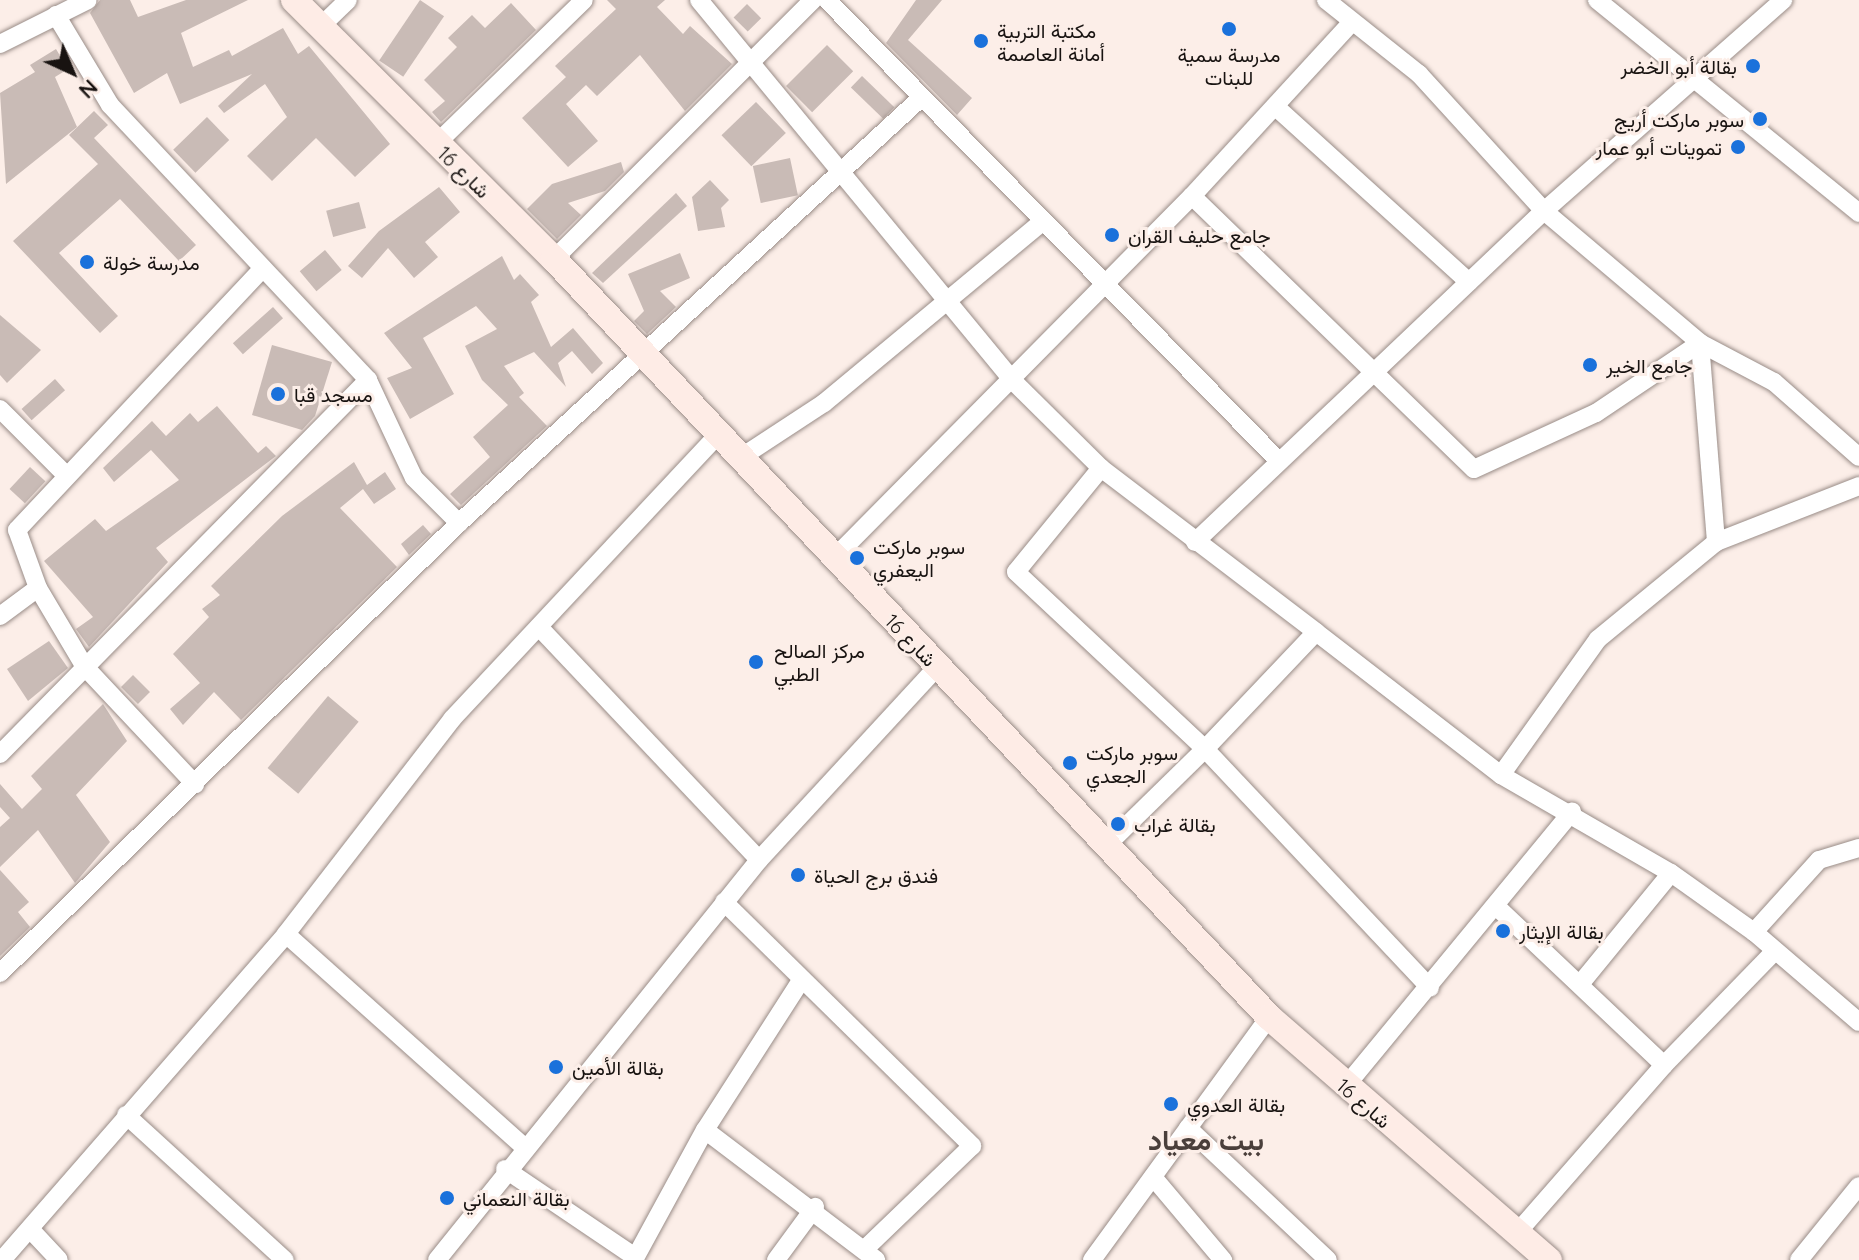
<!DOCTYPE html>
<html>
<head>
<meta charset="utf-8">
<style>
  body { margin:0 }
  #map { position:relative; width:1859px; height:1260px; overflow:hidden; background:#fceee8; font-family:Quicksand,Vazirmatn,sans-serif }
  div>[style] { position:absolute }
  [style*='--x'] { left:calc(var(--x)*1px); top:calc(var(--y)*1px); width:calc(var(--w)*1px); rotate:calc(var(--a)*1deg) }
  .building>* { inset:0; background:#c9bbb6; transform-origin:0 0 }
  .roads { filter:drop-shadow(0 0 2px #998c87) drop-shadow(0 0 2px #998c87) }
  .street>* { height:18px; margin:-9px; padding:0 9px; transform-origin:9px; border-radius:9px; background:#fff }
  .secondary>* { height:26px; margin:-13px; padding:0 13px; transform-origin:13px; border-radius:13px; background:#feece6 }
  .dots>* { width:22px; height:22px; translate:-50% -50%; box-sizing:border-box; border:4px solid #fceee8; border-radius:50% }
  span { translate:-50% -50%; white-space:nowrap; text-align:center; line-height:1.15; -webkit-text-stroke:6px #fceee8; paint-order:stroke }
  .poi-label { font-size:20px; color:#181311 }
  .left { translate:0 -50%; text-align:left }
  .right { translate:-100% -50%; text-align:right }
  .street-label { font-size:20px; color:#181311 }
  .district-label { font-size:28px; color:#4a3f3b; font-weight:700 }
  .north { position:absolute; left:32px; top:32px; width:80px; height:80px; -webkit-text-stroke:6px #fceee8; paint-order:stroke; rotate:136deg; font-size:22px; font-weight:700; line-height:32px; text-align:center; color:#181311 }
  .north::after { content:''; display:block; margin:auto; width:28px; height:36px; background:#181311; clip-path:polygon(50% 0,100% 100%,50% 72%,0 100%) }
</style>
</head>
<body>
<div id="map">
  <div class="building">
    <i style="clip-path:polygon(100px 0,130px 0,138px 17px,186px 0,248px 0,181px 33px,193px 67px,229px 50px,232px 56px,283px 28px,298px 54px,309px 46px,390px 144px,355px 177px,316px 138px,272px 181px,247px 156px,287px 117px,265px 84px,224px 113px,218px 106px,252px 74px,180px 104px,167px 73px,134px 93px,90px 13px)"></i>
    <i style="left:420px;top:0;width:29px;height:73px;rotate:34deg"></i>
    <i style="clip-path:polygon(607px 0,665px 0,657px 7px,683px 34px,690px 26px,732px 64px,685px 111px,640px 55px,597px 96px,586px 85px,566px 104px,598px 141px,568px 167px,522px 118px,566px 77px,555px 66px,616px 9px)"></i>
    <i style="clip-path:polygon(916px 0,942px 0,908px 40px,972px 98px,957px 115px,886px 43px)"></i>
    <i style="clip-path:polygon(511px 3px,536px 30px,441px 122px,432px 112px,445px 101px,424px 80px,457px 47px,448px 38px,472px 15px,485px 28px)"></i>
    <i style="left:747px;top:4px;width:20px;height:19px;rotate:45deg"></i>
    <i style="left:827px;top:45px;width:37px;height:58px;rotate:45deg"></i>
    <i style="clip-path:polygon(56px 49px,68px 69px,55px 77px,77px 127px,6px 184px,0 93px,35px 72px,30px 65px)"></i>
    <i style="left:862px;top:76px;width:45px;height:16px;rotate:44deg"></i>
    <i style="left:756px;top:102px;width:43px;height:48px;rotate:46deg"></i>
    <i style="clip-path:polygon(94px 111px,108px 125px,94px 138px,196px 245px,179px 261px,120px 199px,59px 253px,118px 316px,100px 333px,13px 241px,98px 164px,69px 135px)"></i>
    <i style="left:207px;top:117px;width:32px;height:47px;rotate:46deg"></i>
    <i style="left:790px;top:158px;width:38px;height:38px;rotate:78deg"></i>
    <i style="clip-path:polygon(621px 162px,624px 172px,605px 191px,568px 203px,581px 215px,557px 239px,527px 209px,552px 184px)"></i>
    <i style="clip-path:polygon(710px 180px,729px 200px,721px 208px,725px 227px,698px 231px,692px 197px)"></i>
    <i style="clip-path:polygon(439px 187px,460px 212px,425px 242px,438px 257px,414px 278px,388px 248px,362px 278px,348px 266px,379px 231px)"></i>
    <i style="clip-path:polygon(676px 193px,687px 206px,603px 283px,592px 273px)"></i>
    <i style="left:359px;top:202px;width:27px;height:34px;rotate:75deg"></i>
    <i style="left:325px;top:250px;width:26px;height:33px;rotate:50deg"></i>
    <i style="clip-path:polygon(680px 253px,690px 278px,660px 291px,676px 307px,647px 334px,634px 321px,644px 311px,628px 274px)"></i>
    <i style="clip-path:polygon(502px 256px,514px 280px,520px 274px,539px 295px,531px 302px,551px 347px,573px 328px,603px 363px,592px 374px,572px 351px,558px 363px,566px 387px,534px 352px,504px 366px,524px 393px,519px 397px,547px 426px,461px 505px,450px 494px,490px 457px,473px 437px,508px 405px,482px 380px,465px 346px,497px 329px,476px 306px,423px 338px,454px 394px,410px 419px,387px 378px,412px 368px,384px 333px)"></i>
    <i style="left:273px;top:307px;width:15px;height:54px;rotate:48deg"></i>
    <i style="clip-path:polygon(0 315px,41px 350px,7px 383px,0 375px)"></i>
    <i style="clip-path:polygon(272px 345px,332px 362px,315px 416px,302px 430px,252px 415px)"></i>
    <i style="left:55px;top:379px;width:15px;height:45px;rotate:48deg"></i>
    <i style="clip-path:polygon(217px 406px,258px 453px,266px 446px,276px 456px,156px 548px,168px 562px,89px 647px,76px 629px,93px 617px,44px 561px,95px 519px,106px 531px,179px 480px,151px 450px,114px 482px,103px 468px,152px 421px,166px 436px,190px 413px,198px 422px)"></i>
    <i style="clip-path:polygon(354px 462px,367px 485px,385px 472px,396px 489px,374px 504px,363px 489px,340px 508px,397px 567px,241px 720px,214px 692px,183px 725px,170px 709px,200px 683px,173px 654px,209px 617px,202px 609px,220px 595px,211px 586px,282px 516px)"></i>
    <i style="left:30px;top:467px;width:21px;height:30px;rotate:43deg"></i>
    <i style="clip-path:polygon(423px 525px,431px 534px,409px 555px,401px 544px)"></i>
    <i style="clip-path:polygon(49px 641px,68px 668px,28px 701px,7px 669px)"></i>
    <i style="left:133px;top:675px;width:24px;height:17px;rotate:45deg"></i>
    <i style="left:328px;top:696px;width:40px;height:94px;rotate:40deg"></i>
    <i style="clip-path:polygon(103px 704px,127px 741px,76px 795px,110px 842px,75px 883px,38px 830px,0 867px,0 827px,10px 818px,0 807px,0 784px,22px 809px,42px 789px,31px 776px)"></i>
    <i style="clip-path:polygon(0 870px,29px 902px,18px 912px,30px 927px,0 956px)"></i>
  </div>
  <div class="roads">
    <div class="street">
      <i style="--x:699;--y:0;--w:491;--a:50.5"></i>
      <i style="--x:1011;--y:379;--w:127;--a:44.7"></i>
      <i style="--x:1101;--y:468;--w:270;--a:37.3"></i>
      <i style="--x:827;--y:0;--w:644;--a:45.57"></i>
      <i style="--x:1326;--y:0;--w:119;--a:38.5"></i>
      <i style="--x:1419;--y:74;--w:185;--a:47.6"></i>
      <i style="--x:1544;--y:211;--w:204;--a:40.2"></i>
      <i style="--x:1700;--y:343;--w:84;--a:27.8"></i>
      <i style="--x:1774;--y:382;--w:113;--a:41.4"></i>
      <i style="--x:1597;--y:0;--w:338;--a:39.1"></i>
      <i style="--x:56;--y:15;--w:105;--a:59"></i>
      <i style="--x:110;--y:105;--w:377;--a:46.8"></i>
      <i style="--x:368;--y:380;--w:108;--a:64.9"></i>
      <i style="--x:414;--y:478;--w:64;--a:45"></i>
      <i style="--x:319;--y:28;--w:40;--a:-44"></i>
      <i style="--x:0;--y:44;--w:98;--a:-26.6"></i>
      <i style="--x:1277;--y:108;--w:259;--a:42.2"></i>
      <i style="--x:436;--y:144;--w:206;--a:-44.2"></i>
      <i style="--x:1192;--y:196;--w:392;--a:44.1"></i>
      <i style="--x:1474;--y:469;--w:134;--a:-24.7"></i>
      <i style="--x:1596;--y:413;--w:125;--a:-33.9"></i>
      <i style="--x:1700;--y:343;--w:200;--a:85.4"></i>
      <i style="--x:554;--y:259;--w:366;--a:-45"></i>
      <i style="--x:0;--y:409;--w:91;--a:45"></i>
      <i style="--x:740;--y:458;--w:100;--a:-33.2"></i>
      <i style="--x:824;--y:403;--w:285;--a:-39.7"></i>
      <i style="--x:1101;--y:468;--w:134;--a:129.3"></i>
      <i style="--x:1016;--y:572;--w:259;--a:43.1"></i>
      <i style="--x:1205;--y:749;--w:161;--a:-46.5"></i>
      <i style="--x:1316;--y:632;--w:234;--a:37.7"></i>
      <i style="--x:1501;--y:775;--w:196;--a:30"></i>
      <i style="--x:1671;--y:873;--w:102;--a:35.4"></i>
      <i style="--x:1754;--y:932;--w:138;--a:40.6"></i>
      <i style="--x:17;--y:530;--w:359;--a:-46.8"></i>
      <i style="--x:17;--y:530;--w:62;--a:70.1"></i>
      <i style="--x:38;--y:588;--w:92;--a:59.3"></i>
      <i style="--x:85;--y:667;--w:161;--a:46.8"></i>
      <i style="--x:1195;--y:542;--w:481;--a:-43.5"></i>
      <i style="--x:1544;--y:211;--w:319;--a:-41.4"></i>
      <i style="--x:833;--y:559;--w:511;--a:-45.32"></i>
      <i style="--x:1192;--y:196;--w:236;--a:-47.4"></i>
      <i style="--x:0;--y:616;--w:47;--a:-36.4"></i>
      <i style="--x:539;--y:627;--w:320;--a:46.6"></i>
      <i style="--x:0;--y:754;--w:525;--a:-45.46"></i>
      <i style="--x:1501;--y:775;--w:167;--a:-54.5"></i>
      <i style="--x:1598;--y:639;--w:153;--a:-39.4"></i>
      <i style="--x:1716;--y:542;--w:154;--a:-21.4"></i>
      <i style="--x:1110;--y:842;--w:133;--a:-44.4"></i>
      <i style="--x:1205;--y:749;--w:328;--a:46.7"></i>
      <i style="--x:724;--y:902;--w:348;--a:44.5"></i>
      <i style="--x:972;--y:1146;--w:149;--a:136.1"></i>
      <i style="--x:1499;--y:909;--w:227;--a:43.4"></i>
      <i style="--x:1664;--y:1065;--w:222;--a:131.2"></i>
      <i style="--x:1754;--y:932;--w:97;--a:-47.9"></i>
      <i style="--x:1819;--y:860;--w:42;--a:-16.7"></i>
      <i style="--x:286;--y:934;--w:318;--a:41.8"></i>
      <i style="--x:0;--y:973;--w:643;--a:-44.43"></i>
      <i style="--x:459;--y:523;--w:629;--a:-42.62"></i>
      <i style="--x:1581;--y:983;--w:142;--a:-50.7"></i>
      <i style="--x:1664;--y:1065;--w:158;--a:-45.8"></i>
      <i style="--x:1345;--y:1087;--w:357;--a:-50.5"></i>
      <i style="--x:126;--y:1115;--w:215;--a:42.4"></i>
      <i style="--x:1188;--y:1128;--w:192;--a:43.3"></i>
      <i style="--x:705;--y:1130;--w:215;--a:37.2"></i>
      <i style="--x:505;--y:1169;--w:157;--a:34.1"></i>
      <i style="--x:1153;--y:1177;--w:109;--a:49.9"></i>
      <i style="--x:30;--y:1229;--w:42;--a:46.9"></i>
      <i style="--x:2;--y:1260;--w:432;--a:-48.9"></i>
      <i style="--x:286;--y:934;--w:272;--a:-52.3"></i>
      <i style="--x:452;--y:719;--w:388;--a:-46.9"></i>
      <i style="--x:437;--y:1260;--w:514;--a:-51.17"></i>
      <i style="--x:759;--y:860;--w:263;--a:-47.3"></i>
      <i style="--x:634;--y:1260;--w:148;--a:-61.4"></i>
      <i style="--x:705;--y:1130;--w:176;--a:-57.3"></i>
      <i style="--x:776;--y:1260;--w:66;--a:-53.7"></i>
      <i style="--x:1092;--y:1260;--w:301;--a:-53.9"></i>
      <i style="--x:1799;--y:1260;--w:95;--a:-51"></i>
    </div>
    <div class="secondary">
      <i style="--x:294;--y:0;--w:367;--a:44.9"></i>
      <i style="--x:554;--y:259;--w:1042;--a:46.67"></i>
      <i style="--x:1269;--y:1017;--w:371;--a:41"></i>
    </div>
  </div>
  <div class="dots">
    <i style="left:1229px;top:29px;background:#1a71db"></i>
    <i style="left:981px;top:41px;background:#1a71db"></i>
    <i style="left:1753px;top:66px;background:#1a71db"></i>
    <i style="left:1760px;top:119px;background:#1a71db"></i>
    <i style="left:1738px;top:147px;background:#1a71db"></i>
    <i style="left:1112px;top:235px;background:#1a71db"></i>
    <i style="left:87px;top:262px;background:#1a71db"></i>
    <i style="left:1590px;top:365px;background:#1a71db"></i>
    <i style="left:278px;top:394px;background:#1a71db"></i>
    <i style="left:857px;top:558px;background:#1a71db"></i>
    <i style="left:756px;top:662px;background:#1a71db"></i>
    <i style="left:1070px;top:763px;background:#1a71db"></i>
    <i style="left:1118px;top:824px;background:#1a71db"></i>
    <i style="left:798px;top:875px;background:#1a71db"></i>
    <i style="left:1503px;top:931px;background:#1a71db"></i>
    <i style="left:556px;top:1067px;background:#1a71db"></i>
    <i style="left:1171px;top:1104px;background:#1a71db"></i>
    <i style="left:447px;top:1198px;background:#1a71db"></i>
  </div>
  <div class="poi-label">
    <span class="left" style="left:997px;top:42px">مكتبة التربية<br>أمانة العاصمة</span>
    <span style="left:1229px;top:66px">مدرسة سمية<br>للبنات</span>
    <span class="right" style="left:1737px;top:66px">بقالة أبو الخضر</span>
    <span class="right" style="left:1744px;top:119px">سوبر ماركت أريج</span>
    <span class="right" style="left:1722px;top:147px">تموينات أبو عمار</span>
    <span class="left" style="left:1128px;top:235px">جامع حليف القران</span>
    <span class="left" style="left:103px;top:262px">مدرسة خولة</span>
    <span class="left" style="left:1606px;top:365px">جامع الخير</span>
    <span class="left" style="left:294px;top:394px">مسجد قبا</span>
    <span class="left" style="left:873px;top:558px">سوبر ماركت<br>اليعفري</span>
    <span class="left" style="left:774px;top:662px">مركز الصالح<br>الطبي</span>
    <span class="left" style="left:1086px;top:764px">سوبر ماركت<br>الجعدي</span>
    <span class="left" style="left:1134px;top:824px">بقالة غراب</span>
    <span class="left" style="left:814px;top:875px">فندق برج الحياة</span>
    <span class="left" style="left:1519px;top:931px">بقالة الإيثار</span>
    <span class="left" style="left:572px;top:1067px">بقالة الأمين</span>
    <span class="left" style="left:1187px;top:1104px">بقالة العدوي</span>
    <span class="left" style="left:463px;top:1198px">بقالة النعماني</span>
  </div>
  <div class="street-label">
    <span style="left:464px;top:172px;rotate:44deg">شارع 16</span>
    <span style="left:911px;top:640px;rotate:46deg">شارع 16</span>
    <span style="left:1364px;top:1103px;rotate:41deg">شارع 16</span>
  </div>
  <div class="district-label">
    <span style="left:1206px;top:1140px">بيت معياد</span>
  </div>
  <div class="north">N</div>
</div>
</body>
</html>
